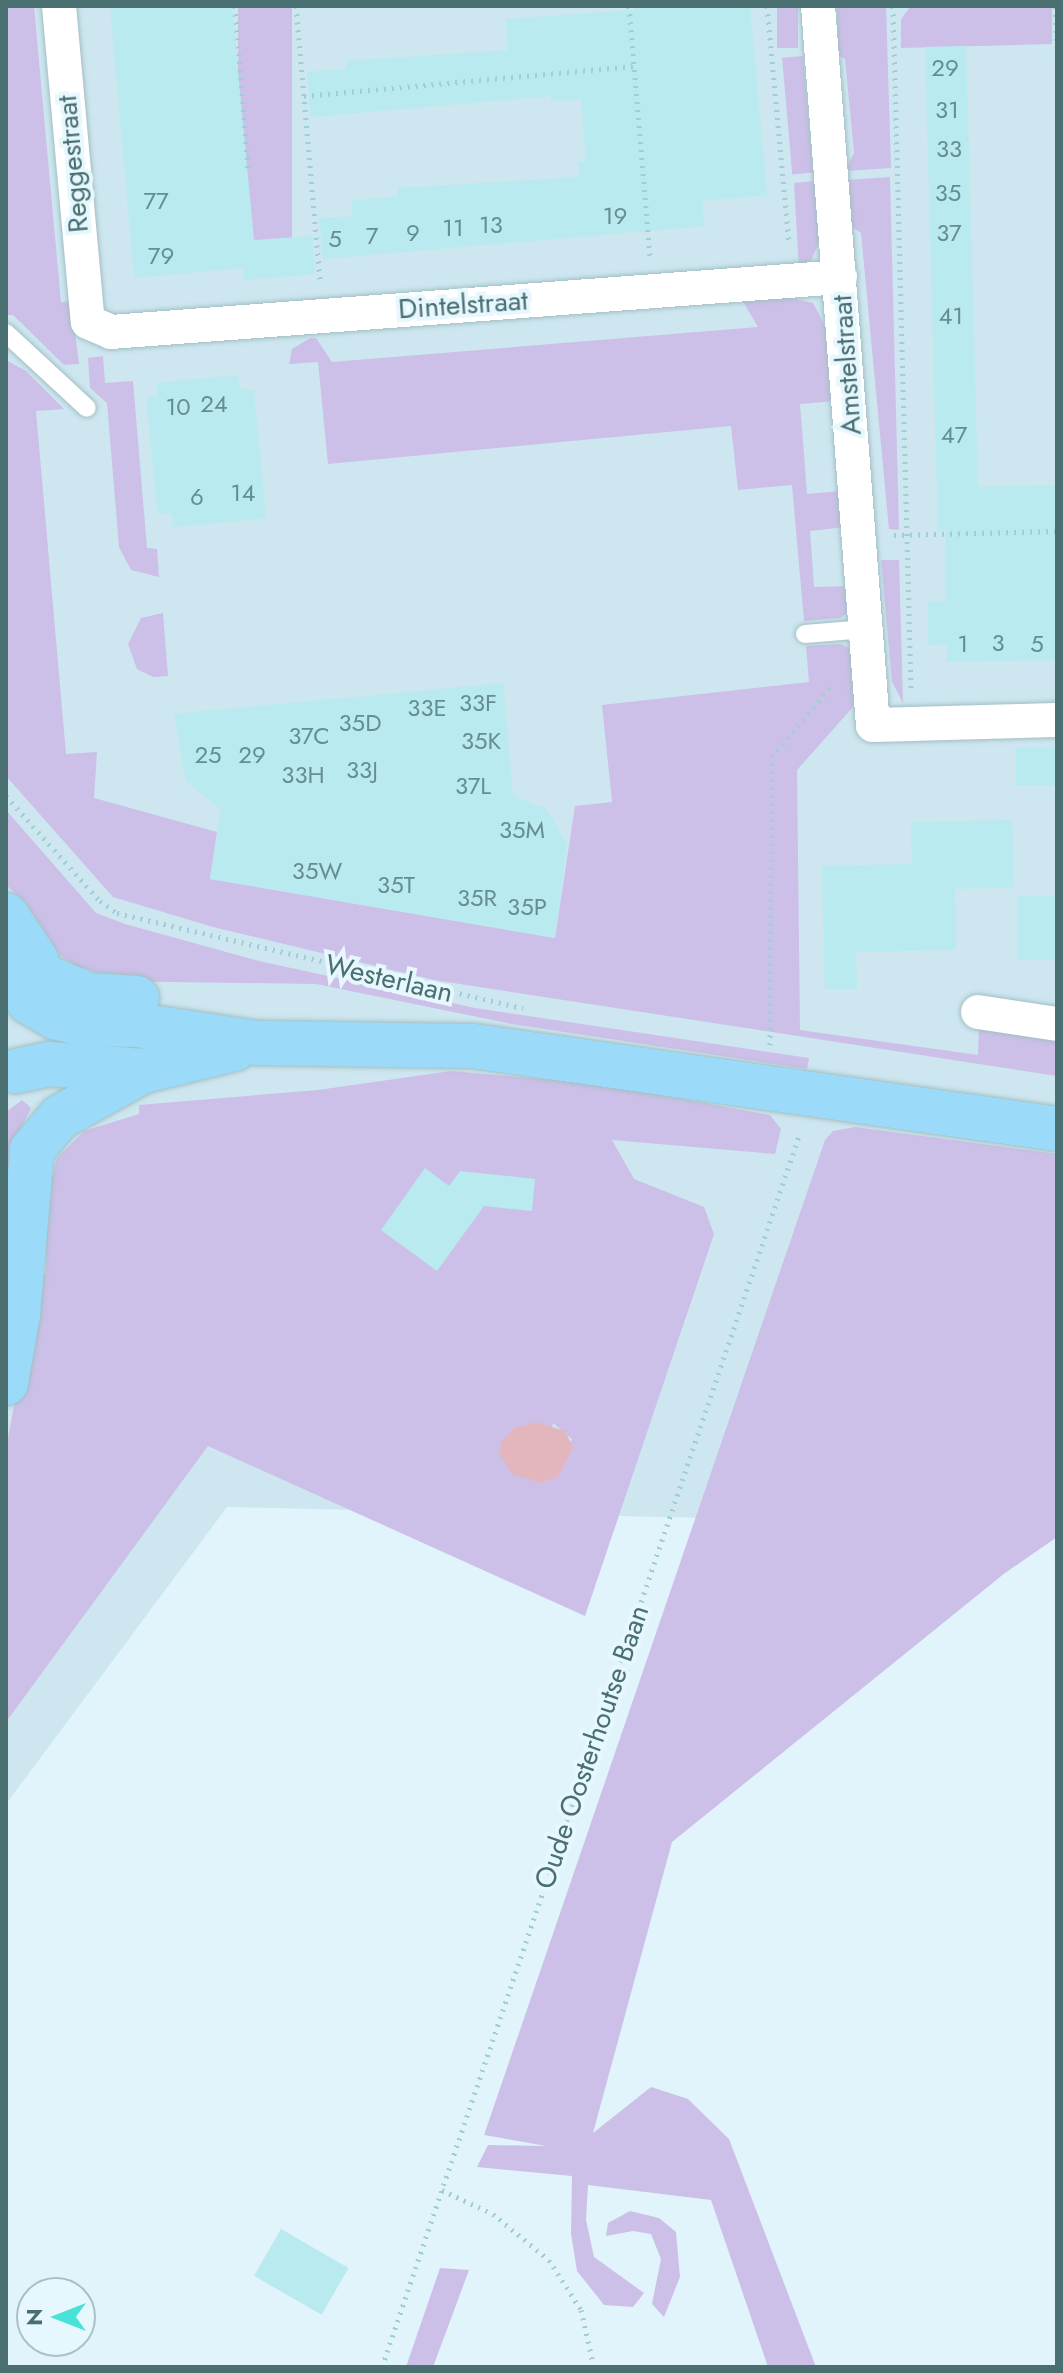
<!DOCTYPE html>
<html>
<head>
<meta charset="utf-8">
<style>
  body { margin:0 }
  #map { position:relative; width:1063px; height:2373px; overflow:hidden; background:#e1f3fb; font-family:Jost,sans-serif }
  div>[style] { position:absolute }
  [style*='--x'] { left:calc(var(--x)*1px); top:calc(var(--y)*1px); width:calc(var(--w)*1px); rotate:calc(var(--a)*1deg) }
  .residential>* { inset:0; background:#cde6ef }
  .green>* { inset:0; background:#ccc0e8; transform-origin:0 0 }
  .water>* { inset:0; background:#e3b6bd }
  .building>* { inset:0; background:#b9eaef; transform-origin:0 0 }
  .path>* { height:5px; margin-top:-2.5px; transform-origin:0; background:repeating-linear-gradient(90deg,#9dcfd4 0 2px,transparent 0 8px) }
  .roads { filter:drop-shadow(0 0 2px #a1bfc4) drop-shadow(0 0 2px #a1bfc4) }
  .lane>* { height:18px; margin:-9px; padding:0 9px; transform-origin:9px; border-radius:9px; background:#fff }
  .street>* { height:34px; margin:-17px; padding:0 17px; transform-origin:17px; border-radius:17px; background:#fff }
  .primary>* { height:44px; margin:-22px; padding:0 22px; transform-origin:22px; border-radius:22px; background:#9bdaf8 }
  span { translate:-50% -50%; white-space:nowrap; text-align:center; line-height:1.15; -webkit-text-stroke:8px #e6f7fe; paint-order:stroke }
  .number-label { font-size:24px; color:#658e90 }
  .number-label span { -webkit-text-stroke-width:0 }
  .street-label { font-size:28px; color:#496f71 }
  .frame { position:absolute; inset:0; border:8px solid #496f71; pointer-events:none }
  .north { position:absolute; left:16px; top:2277px; width:80px; height:80px; box-sizing:border-box; background:#e6f7fe; border:2px solid #a7c1c6; border-radius:50%; rotate:270deg; font-size:22px; font-weight:700; line-height:32px; text-align:center; color:#496f71 }
  .north::after { content:''; display:block; margin:auto; width:28px; height:36px; background:#49e2d6; clip-path:polygon(50% 0,100% 100%,50% 72%,0 100%) }
</style>
</head>
<body>
<div id="map">
  <div class="residential">
    <i style="clip-path:polygon(6px 6px,1057px 6px,1057px 1526px,227px 1507px,6px 1804px)"></i>
  </div>
  <div class="green">
    <i style="clip-path:polygon(6px 6px,34px 6px,61px 302px,71px 301px,79px 364px,64px 365px,13px 315px,6px 315px)"></i>
    <i style="left:238px;top:6px;width:54px;height:235px"></i>
    <i style="left:777px;top:6px;width:21px;height:42px"></i>
    <i style="clip-path:polygon(837px 6px,886px 6px,891px 168px,845px 171px,854px 153px,845px 59px,838px 55px)"></i>
    <i style="clip-path:polygon(911px 6px,1052px 6px,1052px 44px,901px 48px,901px 19px)"></i>
    <i style="left:803px;top:56px;width:117px;height:21px;rotate:85deg"></i>
    <i style="clip-path:polygon(890px 177px,899px 530px,889px 529px,861px 233px,851px 226px,845px 180px)"></i>
    <i style="clip-path:polygon(816px 181px,820px 240px,810px 263px,799px 268px,794px 183px)"></i>
    <i style="clip-path:polygon(787px 297px,813px 303px,828px 331px,835px 401px,800px 404px,807px 494px,842px 491px,845px 527px,810px 531px,814px 587px,851px 586px,853px 610px,840px 618px,804px 621px,792px 485px,738px 490px,731px 426px,328px 464px,318px 362px,289px 364px,292px 349px,310px 338px,316px 338px,332px 362px,758px 327px,742px 300px)"></i>
    <i style="clip-path:polygon(103px 356px,105px 383px,133px 381px,147px 548px,157px 549px,159px 577px,131px 570px,119px 547px,107px 403px,90px 388px,88px 358px)"></i>
    <i style="clip-path:polygon(6px 360px,26px 371px,64px 409px,36px 411px,66px 754px,97px 752px,94px 798px,217px 832px,210px 879px,555px 938px,575px 806px,612px 802px,602px 705px,809px 682px,806px 646px,841px 644px,859px 652px,861px 698px,797px 770px,800px 1030px,978px 1055px,979px 1025px,1057px 1038px,1057px 1076px,434px 980px,213px 927px,113px 897px,6px 776px)"></i>
    <i style="clip-path:polygon(881px 560px,899px 560px,903px 703px,892px 682px)"></i>
    <i style="clip-path:polygon(163px 613px,168px 676px,153px 677px,137px 669px,128px 644px,141px 618px)"></i>
    <i style="clip-path:polygon(6px 810px,96px 913px,125px 924px,259px 961px,475px 1008px,809px 1058px,807px 1069px,512px 1024px,316px 984px,104px 981px,104px 974px,75px 966px,60px 955px,25px 902px,6px 885px)"></i>
    <i style="clip-path:polygon(evenodd,451px 1071px,586px 1083px,694px 1101px,770px 1115px,781px 1129px,775px 1154px,612px 1140px,634px 1179px,704px 1207px,714px 1234px,585px 1616px,208px 1446px,6px 1722px,6px 1448px,39px 1274px,46px 1274px,47px 1198px,57px 1158px,84px 1131px,139px 1114px,139px 1105px,318px 1090px,451px 1071px,553px 1423px,572px 1439px,549px 1480px,541px 1483px,553px 1423px)"></i>
    <i style="clip-path:polygon(22px 1100px,31px 1108px,13px 1145px,6px 1312px,6px 1112px)"></i>
    <i style="clip-path:polygon(855px 1127px,1057px 1154px,1057px 1537px,1005px 1573px,672px 1842px,593px 2133px,651px 2087px,688px 2099px,729px 2139px,816px 2367px,768px 2367px,711px 2200px,588px 2185px,586px 2220px,594px 2257px,644px 2293px,633px 2307px,604px 2305px,577px 2271px,571px 2234px,572px 2176px,477px 2167px,488px 2145px,546px 2146px,484px 2135px,825px 1140px,833px 1131px)"></i>
    <i style="clip-path:polygon(630px 2211px,659px 2218px,676px 2232px,680px 2277px,664px 2317px,652px 2304px,661px 2259px,651px 2234px,633px 2231px,606px 2236px,608px 2223px)"></i>
    <i style="clip-path:polygon(440px 2268px,469px 2270px,433px 2367px,406px 2367px)"></i>
  </div>
  <div class="water">
    <i style="clip-path:polygon(536px 1422px,565px 1431px,573px 1447px,559px 1476px,541px 1483px,512px 1474px,499px 1453px,501px 1442px,514px 1428px)"></i>
  </div>
  <div class="building">
    <i style="clip-path:polygon(110px 6px,232px 6px,254px 240px,312px 236px,315px 274px,245px 280px,243px 268px,134px 278px)"></i>
    <i style="clip-path:polygon(633px 6px,750px 6px,767px 195px,702px 201px,705px 226px,323px 259px,319px 218px,353px 216px,351px 201px,398px 196px,398px 188px,580px 177px,578px 162px,586px 162px,581px 99px,551px 101px,551px 96px,311px 117px,307px 72px,347px 69px,346px 61px,508px 50px,506px 19px,634px 10px)"></i>
    <i style="clip-path:polygon(966px 46px,978px 487px,1057px 485px,1057px 660px,947px 662px,947px 644px,928px 645px,928px 602px,946px 601px,946px 530px,938px 530px,925px 47px)"></i>
    <i style="clip-path:polygon(238px 375px,239px 388px,254px 391px,266px 518px,173px 527px,172px 513px,158px 514px,146px 397px,158px 396px,156px 383px)"></i>
    <i style="clip-path:polygon(503px 683px,513px 796px,546px 809px,567px 844px,555px 938px,210px 879px,221px 810px,186px 781px,174px 714px)"></i>
    <i style="left:1057px;top:747px;width:38px;height:41px;rotate:90deg"></i>
    <i style="clip-path:polygon(1012px 820px,1014px 887px,955px 889px,956px 950px,856px 952px,857px 989px,825px 989px,822px 866px,912px 864px,911px 822px)"></i>
    <i style="left:1018px;top:896px;width:39px;height:64px"></i>
    <i style="clip-path:polygon(425px 1168px,449px 1186px,460px 1171px,535px 1179px,532px 1211px,484px 1206px,437px 1271px,381px 1230px)"></i>
    <i style="left:281px;top:2229px;width:78px;height:54px;rotate:30deg"></i>
  </div>
  <div class="path">
    <i style="--x:235;--y:6;--w:164;--a:85.4"></i>
    <i style="--x:296;--y:6;--w:274;--a:85"></i>
    <i style="--x:629;--y:6;--w:251;--a:85.2"></i>
    <i style="--x:767;--y:6;--w:239;--a:84.7"></i>
    <i style="--x:893;--y:6;--w:683;--a:88.49"></i>
    <i style="--x:1055;--y:6;--w:44;--a:87.4"></i>
    <i style="--x:304;--y:96;--w:331;--a:-5.2"></i>
    <i style="--x:894;--y:535;--w:163;--a:-1.4"></i>
    <i style="--x:6;--y:796;--w:141;--a:48.2"></i>
    <i style="--x:100;--y:901;--w:21;--a:35"></i>
    <i style="--x:117;--y:913;--w:417;--a:13.2"></i>
    <i style="--x:770;--y:1045;--w:288;--a:-89.6"></i>
    <i style="--x:772;--y:757;--w:94;--a:-50.2"></i>
    <i style="--x:442;--y:2190;--w:56;--a:25.2"></i>
    <i style="--x:493;--y:2214;--w:72;--a:39.4"></i>
    <i style="--x:549;--y:2260;--w:59;--a:57.4"></i>
    <i style="--x:581;--y:2310;--w:58;--a:77.2"></i>
    <i style="--x:382;--y:2367;--w:1303;--a:-71.29"></i>
  </div>
  <div class="roads">
    <div class="lane">
      <i style="--x:6;--y:333;--w:110;--a:42.8"></i>
      <i style="--x:805;--y:634;--w:61;--a:-4.7"></i>
    </div>
    <div class="street">
      <i style="--x:59;--y:6;--w:317;--a:84.8"></i>
      <i style="--x:88;--y:322;--w:25;--a:23"></i>
      <i style="--x:111;--y:332;--w:731;--a:-4.31"></i>
      <i style="--x:818;--y:6;--w:721;--a:85.63"></i>
      <i style="--x:873;--y:725;--w:184;--a:-1.6"></i>
      <i style="--x:978;--y:1012;--w:80;--a:8.6"></i>
    </div>
    <div class="primary">
      <i style="--x:6;--y:915;--w:54;--a:56.3"></i>
      <i style="--x:36;--y:960;--w:42;--a:84.6"></i>
      <i style="--x:6;--y:967;--w:42;--a:56.7"></i>
      <i style="--x:29;--y:1002;--w:30;--a:30"></i>
      <i style="--x:55;--y:1017;--w:28;--a:15"></i>
      <i style="--x:82;--y:1024;--w:55;--a:1"></i>
      <i style="--x:137;--y:1025;--w:121;--a:8.5"></i>
      <i style="--x:257;--y:1043;--w:216;--a:0.8"></i>
      <i style="--x:473;--y:1046;--w:590;--a:8.09"></i>
      <i style="--x:40;--y:974;--w:52;--a:23.6"></i>
      <i style="--x:88;--y:995;--w:49;--a:3.5"></i>
      <i style="--x:16;--y:1071;--w:34;--a:-12"></i>
      <i style="--x:49;--y:1064;--w:94;--a:4.3"></i>
      <i style="--x:143;--y:1071;--w:94;--a:-13.6"></i>
      <i style="--x:6;--y:1383;--w:70;--a:-80.1"></i>
      <i style="--x:18;--y:1314;--w:165;--a:-85.1"></i>
      <i style="--x:32;--y:1150;--w:43;--a:-49.7"></i>
      <i style="--x:60;--y:1117;--w:95;--a:-29"></i>
    </div>
  </div>
  <div class="number-label">
    <span style="left:945px;top:68px">29</span>
    <span style="left:947px;top:110px">31</span>
    <span style="left:949px;top:149px">33</span>
    <span style="left:948px;top:193px">35</span>
    <span style="left:156px;top:201px">77</span>
    <span style="left:615px;top:216px">19</span>
    <span style="left:491px;top:225px">13</span>
    <span style="left:453px;top:228px">11</span>
    <span style="left:413px;top:233px">9</span>
    <span style="left:949px;top:233px">37</span>
    <span style="left:372px;top:236px">7</span>
    <span style="left:335px;top:239px">5</span>
    <span style="left:161px;top:256px">79</span>
    <span style="left:951px;top:316px">41</span>
    <span style="left:214px;top:404px">24</span>
    <span style="left:178px;top:407px">10</span>
    <span style="left:954px;top:435px">47</span>
    <span style="left:243px;top:493px">14</span>
    <span style="left:197px;top:497px">6</span>
    <span style="left:998px;top:643px">3</span>
    <span style="left:963px;top:644px">1</span>
    <span style="left:1037px;top:644px">5</span>
    <span style="left:478px;top:703px">33F</span>
    <span style="left:427px;top:708px">33E</span>
    <span style="left:360px;top:723px">35D</span>
    <span style="left:309px;top:736px">37C</span>
    <span style="left:481px;top:741px">35K</span>
    <span style="left:208px;top:755px">25</span>
    <span style="left:252px;top:755px">29</span>
    <span style="left:362px;top:770px">33J</span>
    <span style="left:303px;top:775px">33H</span>
    <span style="left:473px;top:786px">37L</span>
    <span style="left:522px;top:830px">35M</span>
    <span style="left:317px;top:871px">35W</span>
    <span style="left:396px;top:885px">35T</span>
    <span style="left:477px;top:898px">35R</span>
    <span style="left:527px;top:907px">35P</span>
  </div>
  <div class="street-label">
    <span style="left:73px;top:164px;rotate:-95deg">Reggestraat</span>
    <span style="left:463px;top:305px;rotate:-4deg">Dintelstraat</span>
    <span style="left:847px;top:365px;rotate:-94deg">Amstelstraat</span>
    <span style="left:389px;top:979px;rotate:13deg">Westerlaan</span>
    <span style="left:592px;top:1747px;rotate:-71deg">Oude Oosterhoutse Baan</span>
  </div>
  <div class="frame"></div>
  <div class="north">N</div>
</div>
</body>
</html>
